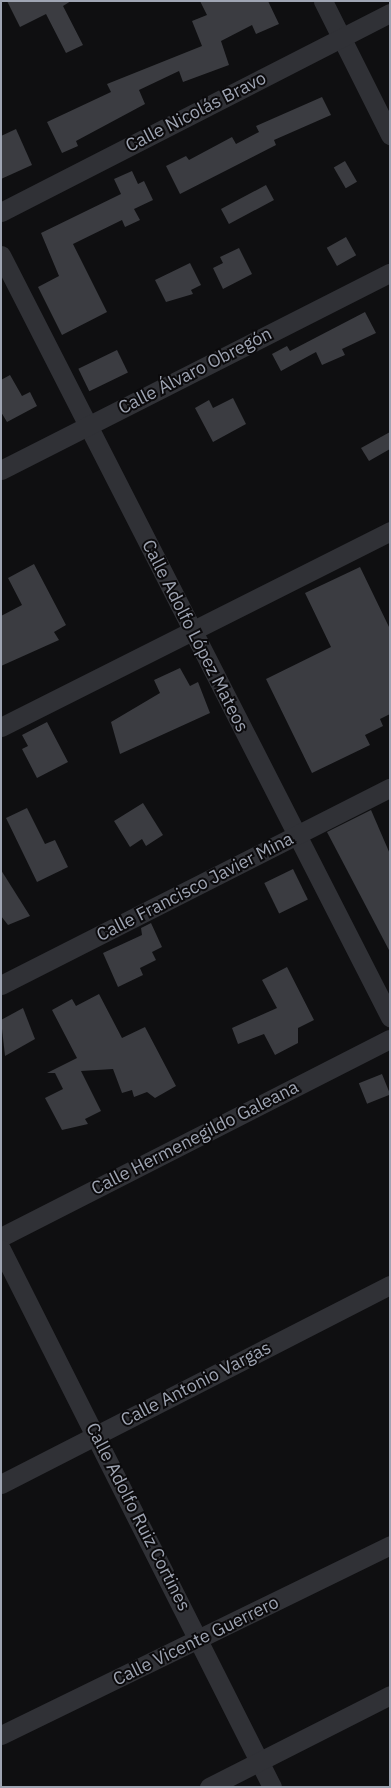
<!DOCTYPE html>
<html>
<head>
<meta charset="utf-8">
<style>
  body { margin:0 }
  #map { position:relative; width:391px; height:1788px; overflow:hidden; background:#0f0f11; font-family:"IBM Plex Sans",sans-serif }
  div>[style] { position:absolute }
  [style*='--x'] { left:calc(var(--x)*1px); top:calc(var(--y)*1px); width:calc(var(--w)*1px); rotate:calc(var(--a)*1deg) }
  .building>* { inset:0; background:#3b3c41; transform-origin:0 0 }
  .minor>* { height:19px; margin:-9.5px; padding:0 9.5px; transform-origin:9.5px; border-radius:9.5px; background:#303136 }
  span { translate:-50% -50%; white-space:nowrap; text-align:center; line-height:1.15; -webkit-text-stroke:4px #0b0a0c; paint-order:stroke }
  .street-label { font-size:18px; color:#9fa5b3 }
  .frame { position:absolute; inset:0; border:2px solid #9fa5b3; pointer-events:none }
</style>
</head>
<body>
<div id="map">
  <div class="building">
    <i style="clip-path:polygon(7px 1px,71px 1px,63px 6px,83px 45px,66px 53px,46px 14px,20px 27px)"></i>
    <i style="clip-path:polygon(200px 1px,268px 1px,279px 24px,256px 34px,252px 25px,221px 41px,229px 65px,183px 82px,179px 71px,139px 90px,145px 104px,76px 141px,78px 146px,62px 153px,47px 122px,111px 92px,107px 84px,202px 46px,192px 21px,207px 15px)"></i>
    <i style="clip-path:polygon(322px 97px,331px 115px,274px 140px,276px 145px,180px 194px,166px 166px,186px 156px,189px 160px,232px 137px,236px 144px,259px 132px,256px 126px)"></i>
    <i style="clip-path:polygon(16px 129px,32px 165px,1px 179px,1px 136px)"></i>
    <i style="left:345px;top:161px;width:24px;height:13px;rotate:60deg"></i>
    <i style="clip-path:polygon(132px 171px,138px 184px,144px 181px,153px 200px,134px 209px,140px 220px,125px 227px,122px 220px,73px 244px,107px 312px,62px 335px,38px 287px,59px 276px,41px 233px,121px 194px,114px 179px)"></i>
    <i style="left:266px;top:185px;width:17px;height:51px;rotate:62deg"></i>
    <i style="left:346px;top:237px;width:21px;height:22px;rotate:61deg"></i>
    <i style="clip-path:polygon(239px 248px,252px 274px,223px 289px,213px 268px,223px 263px,220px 257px)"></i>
    <i style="clip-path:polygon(190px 263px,201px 285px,191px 290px,193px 294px,166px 302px,155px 280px)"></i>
    <i style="clip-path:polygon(365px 312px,376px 333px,342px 349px,345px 355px,322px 365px,316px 352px,281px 371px,272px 354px,287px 346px,290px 351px)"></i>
    <i style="left:117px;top:350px;width:25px;height:43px;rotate:64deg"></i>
    <i style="clip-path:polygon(10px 375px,22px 396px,30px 392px,37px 406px,7px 422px,1px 412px,1px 380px)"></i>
    <i style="clip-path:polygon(233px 398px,246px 424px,213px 442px,195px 408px,209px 400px,213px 408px)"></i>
    <i style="clip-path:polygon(390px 432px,390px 449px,369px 461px,361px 448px)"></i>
    <i style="clip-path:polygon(34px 564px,66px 625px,54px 632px,59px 640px,1px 666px,1px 616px,22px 605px,8px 578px)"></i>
    <i style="clip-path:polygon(360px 567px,390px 629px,390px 714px,380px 719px,383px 726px,365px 735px,370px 745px,312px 773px,266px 679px,331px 647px,305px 593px)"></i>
    <i style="clip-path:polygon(180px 668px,190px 686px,198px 682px,210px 713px,120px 754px,111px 722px,160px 693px,154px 680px)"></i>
    <i style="clip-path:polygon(47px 722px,68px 762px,37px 778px,22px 749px,28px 746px,22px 735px)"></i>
    <i style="clip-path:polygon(143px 803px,163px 835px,146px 846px,142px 839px,130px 847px,114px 821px)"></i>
    <i style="clip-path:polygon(27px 808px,45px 844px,55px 840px,68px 867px,37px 882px,6px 818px)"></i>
    <i style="clip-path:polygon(371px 810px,390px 854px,390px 952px,327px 832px)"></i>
    <i style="left:293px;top:869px;width:34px;height:32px;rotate:64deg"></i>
    <i style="clip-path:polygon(1px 870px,30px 916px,8px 925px,1px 916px)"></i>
    <i style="clip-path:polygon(151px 923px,162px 947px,152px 952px,156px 960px,140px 968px,143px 975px,118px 987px,103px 953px,142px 935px,141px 928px)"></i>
    <i style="clip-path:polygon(287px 967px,314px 1020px,298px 1028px,298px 1043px,275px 1055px,264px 1034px,238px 1044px,232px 1028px,277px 1008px,262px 980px)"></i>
    <i style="clip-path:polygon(99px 994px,122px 1038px,145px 1027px,176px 1086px,155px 1098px,147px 1092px,134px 1097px,132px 1090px,122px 1093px,113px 1069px,81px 1071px,101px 1111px,85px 1119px,88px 1124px,62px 1130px,45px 1098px,63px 1089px,55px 1073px,47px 1073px,77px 1058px,52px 1010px,72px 999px,76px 1006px)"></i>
    <i style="clip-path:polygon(23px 1008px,35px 1039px,5px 1056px,1px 1020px)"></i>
    <i style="left:382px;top:1074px;width:22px;height:25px;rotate:68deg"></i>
  </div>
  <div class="minor">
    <i style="--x:323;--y:1;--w:150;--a:63.4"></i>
    <i style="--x:1;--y:212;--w:437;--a:-27.1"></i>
    <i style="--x:1;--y:255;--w:856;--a:62.96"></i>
    <i style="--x:1;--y:470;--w:436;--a:-26.9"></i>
    <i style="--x:1;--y:727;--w:436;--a:-26.7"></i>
    <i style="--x:1;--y:985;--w:436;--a:-26.9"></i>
    <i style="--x:1;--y:1237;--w:436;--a:-27"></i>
    <i style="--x:1;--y:1249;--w:602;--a:63.26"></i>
    <i style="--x:1;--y:1484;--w:437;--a:-27.1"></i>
    <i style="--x:1;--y:1735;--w:433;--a:-26"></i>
    <i style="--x:209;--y:1787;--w:203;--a:-26.9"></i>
  </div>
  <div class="street-label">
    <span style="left:196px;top:112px;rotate:-27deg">Calle Nicolás Bravo</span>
    <span style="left:195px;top:371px;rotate:-27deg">Calle Álvaro Obregón</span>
    <span style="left:195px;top:636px;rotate:63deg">Calle Adolfo López Mateos</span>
    <span style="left:195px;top:887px;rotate:-27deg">Calle Francisco Javier Mina</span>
    <span style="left:195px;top:1138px;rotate:-27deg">Calle Hermenegildo Galeana</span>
    <span style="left:196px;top:1384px;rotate:-27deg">Calle Antonio Vargas</span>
    <span style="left:138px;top:1517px;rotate:63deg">Calle Adolfo Ruiz Cortines</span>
    <span style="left:196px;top:1641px;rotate:-26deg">Calle Vicente Guerrero</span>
  </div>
  <div class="frame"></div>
</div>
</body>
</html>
